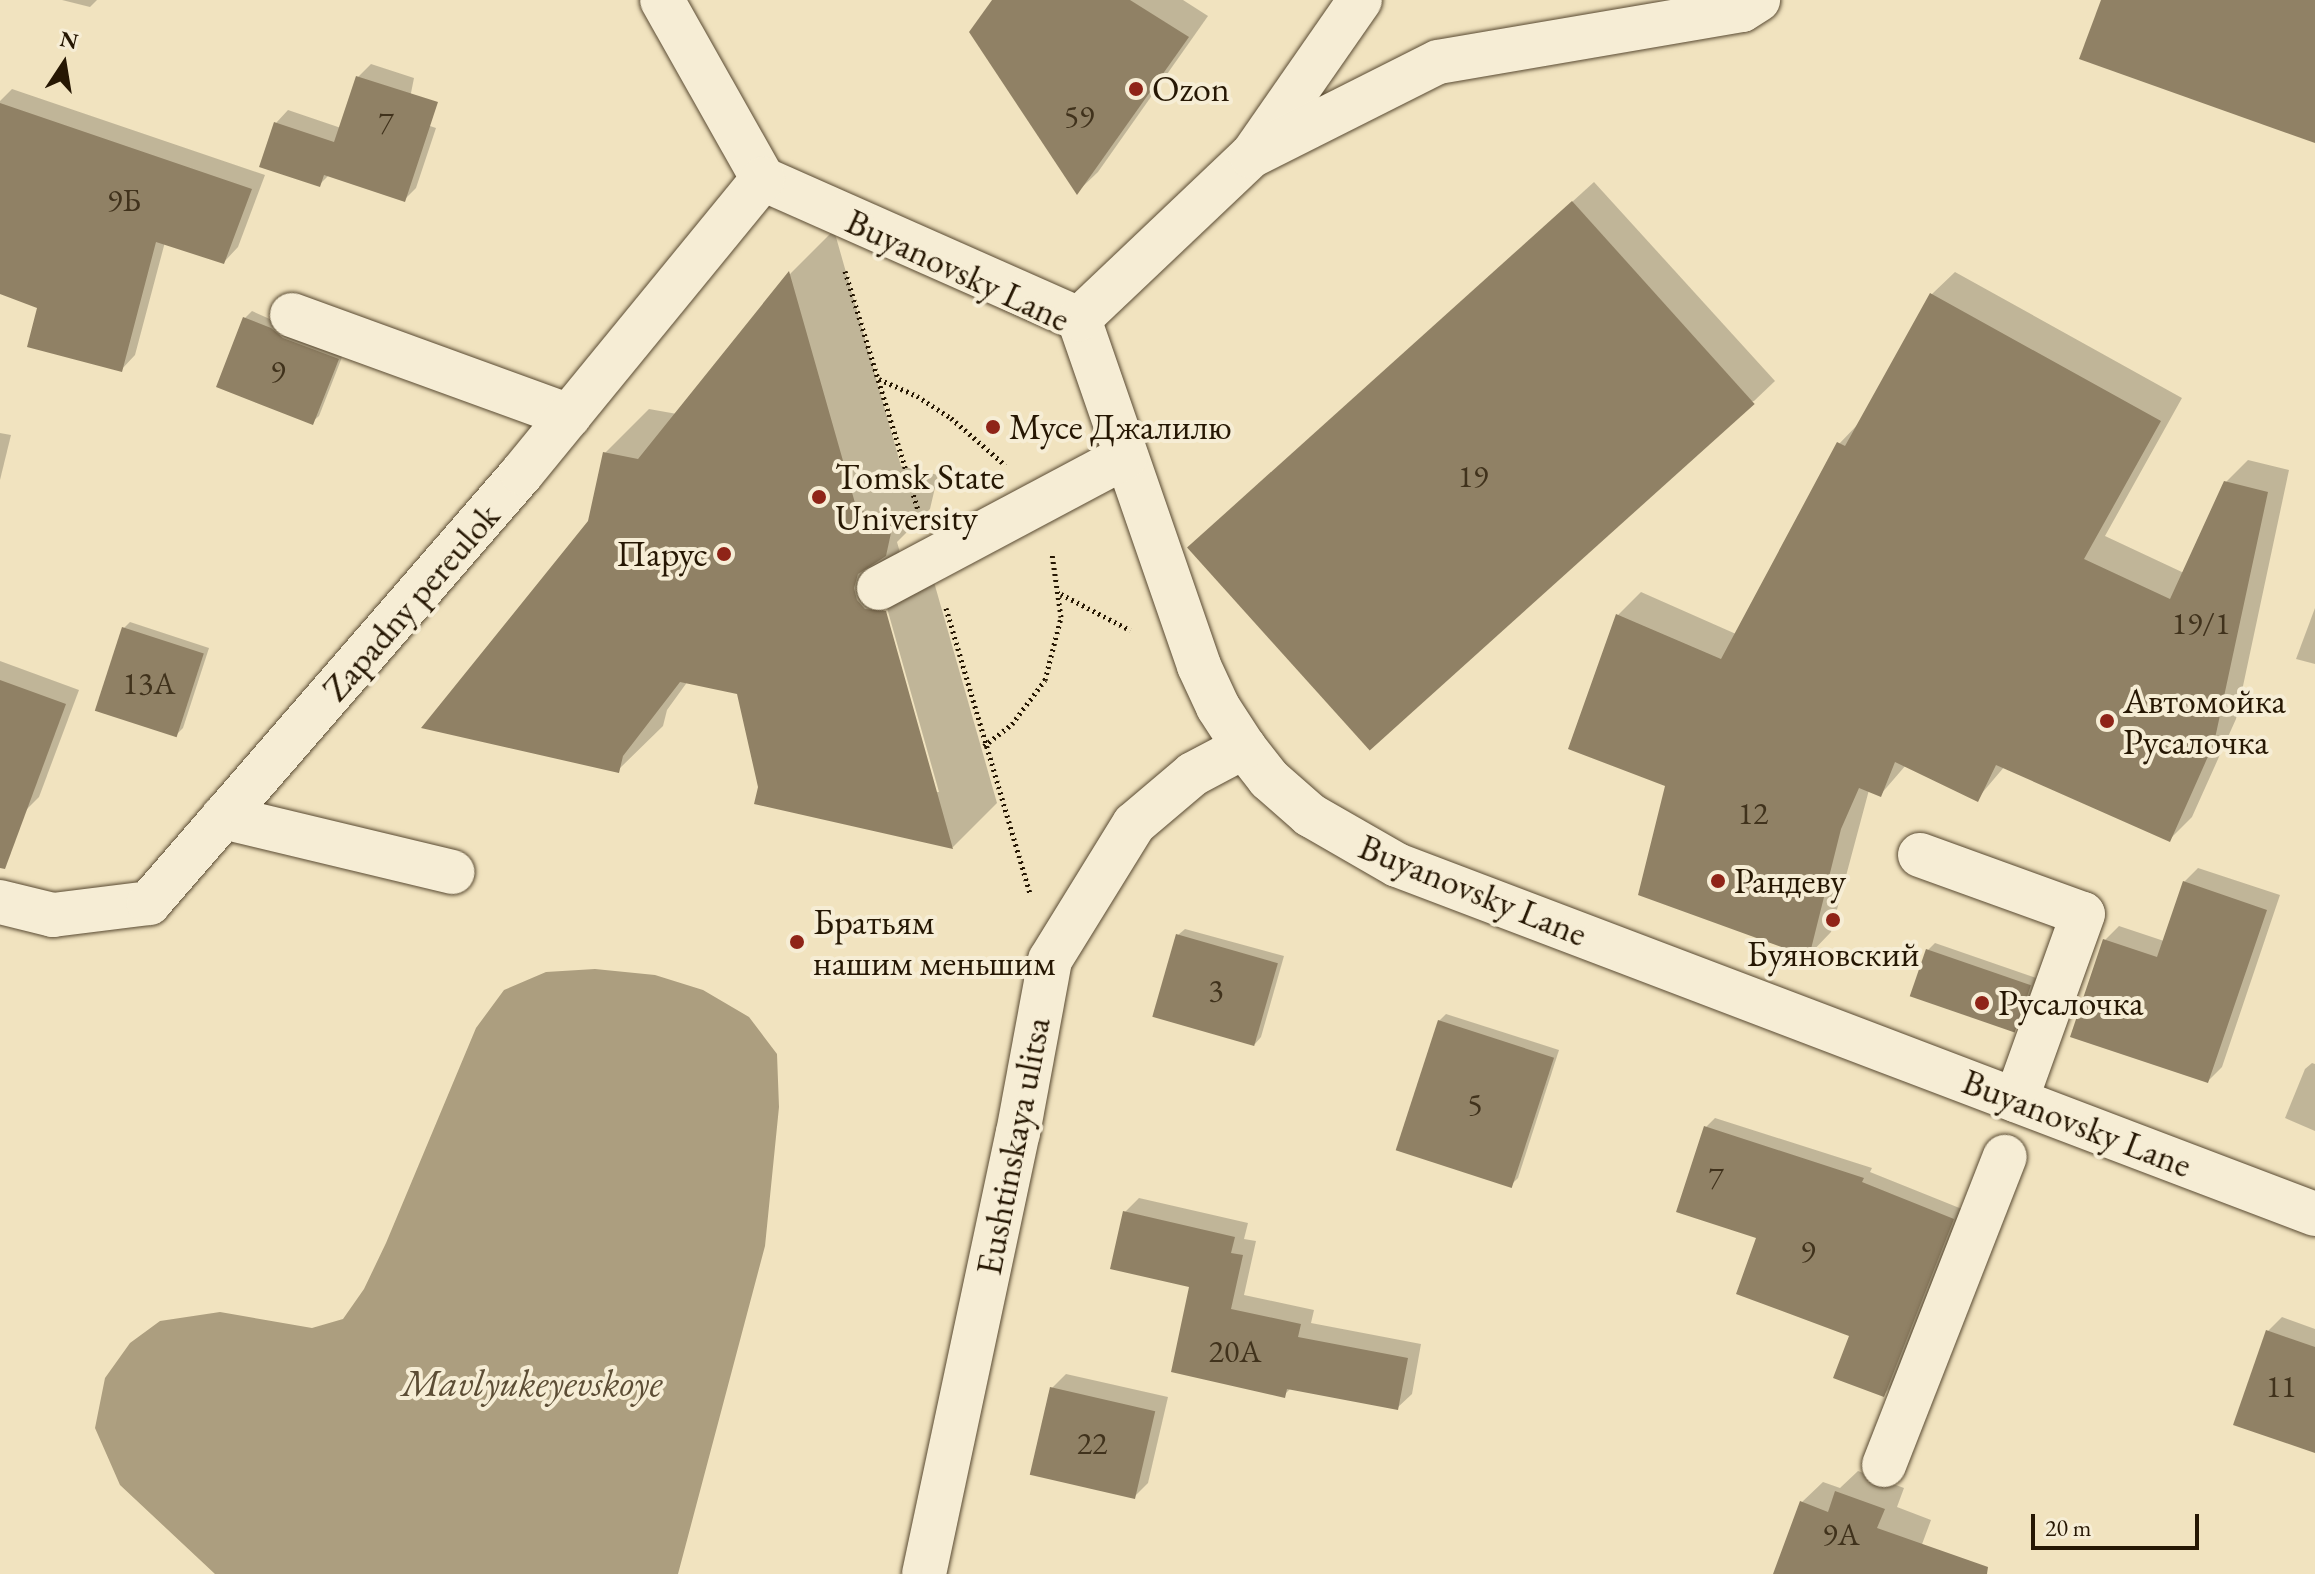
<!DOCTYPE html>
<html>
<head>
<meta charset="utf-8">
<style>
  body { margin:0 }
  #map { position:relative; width:2315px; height:1574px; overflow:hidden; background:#f1e3bf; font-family:"EB Garamond",serif }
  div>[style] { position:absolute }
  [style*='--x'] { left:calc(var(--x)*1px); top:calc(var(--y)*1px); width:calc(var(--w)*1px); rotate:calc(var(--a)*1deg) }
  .water>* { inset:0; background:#ac9e7f }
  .shadow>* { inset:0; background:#0003 }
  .building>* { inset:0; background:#908165; transform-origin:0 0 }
  .path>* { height:5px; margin-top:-2.5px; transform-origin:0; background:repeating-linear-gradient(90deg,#261703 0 2px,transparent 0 6px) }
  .roads { filter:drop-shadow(0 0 2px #594a32) drop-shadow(0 0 2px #594a32) }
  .minor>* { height:44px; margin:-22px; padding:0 22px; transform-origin:22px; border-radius:22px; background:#f6edd5 }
  .dots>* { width:22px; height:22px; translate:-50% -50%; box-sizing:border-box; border:4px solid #f6edd5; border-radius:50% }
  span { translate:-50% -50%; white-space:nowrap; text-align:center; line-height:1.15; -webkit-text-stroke:8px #f6edd5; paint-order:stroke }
  .number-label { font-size:32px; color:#40321c }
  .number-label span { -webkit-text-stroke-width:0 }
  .poi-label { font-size:36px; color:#261703 }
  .left { translate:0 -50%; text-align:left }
  .right { translate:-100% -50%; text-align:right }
  .street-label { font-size:36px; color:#261703 }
  .water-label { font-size:38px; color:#5c4d35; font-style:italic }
  .north { position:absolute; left:24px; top:24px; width:80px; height:80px; -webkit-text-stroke:6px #f6edd5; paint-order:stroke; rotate:12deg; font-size:22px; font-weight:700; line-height:32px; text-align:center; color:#261703 }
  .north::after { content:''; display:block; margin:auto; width:28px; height:36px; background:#261703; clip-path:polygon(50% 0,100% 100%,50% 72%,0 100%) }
  .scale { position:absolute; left:2031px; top:1514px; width:168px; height:36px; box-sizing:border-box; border:4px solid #261703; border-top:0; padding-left:10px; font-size:24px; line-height:28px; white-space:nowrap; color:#261703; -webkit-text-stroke:6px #f6edd5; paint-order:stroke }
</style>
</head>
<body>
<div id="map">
  <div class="water">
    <i style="clip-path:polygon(595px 969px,655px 975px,703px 990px,749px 1017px,777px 1054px,779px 1107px,765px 1246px,678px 1574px,215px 1574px,120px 1485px,95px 1428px,105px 1378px,130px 1343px,160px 1321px,220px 1312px,312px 1328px,343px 1319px,364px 1289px,386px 1243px,476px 1028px,504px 990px,546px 972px)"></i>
  </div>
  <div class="shadow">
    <i style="clip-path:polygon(62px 0,97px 0,90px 7px)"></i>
    <i style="clip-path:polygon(995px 0,1183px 0,1208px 16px,1098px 172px,1077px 192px)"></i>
    <i style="clip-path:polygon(371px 64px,414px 78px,406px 118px,436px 128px,416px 188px,404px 200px,329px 175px,319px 185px,276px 123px,288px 110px,341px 128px,358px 77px)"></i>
    <i style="clip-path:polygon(12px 89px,265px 175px,238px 247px,224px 262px,165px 242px,135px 355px,121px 370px,40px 306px,0 292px,0 101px)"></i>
    <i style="clip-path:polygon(1594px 182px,1775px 381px,1754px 401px,1213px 529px)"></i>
    <i style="clip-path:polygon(evenodd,834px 230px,901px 466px,938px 475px,930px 509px,897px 542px,901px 556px,930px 568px,997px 803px,953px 847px,756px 803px,760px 787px,739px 692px,688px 681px,667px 710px,663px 726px,618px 770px,590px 522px,605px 453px,649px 409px,677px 414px,791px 273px,834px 230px,885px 601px,939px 792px,935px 792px,881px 602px,885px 601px)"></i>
    <i style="clip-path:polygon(1955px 272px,2182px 398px,2105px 536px,2184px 573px,2226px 482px,2248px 460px,2289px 470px,2236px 719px,2192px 817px,2170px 839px,2005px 766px,1977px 799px,1906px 765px,1881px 794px,1869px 790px,1831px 932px,1809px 955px,1668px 785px,1570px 748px,1618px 615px,1641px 592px,1736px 634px,1839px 444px,1861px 421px,1932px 294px)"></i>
    <i style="clip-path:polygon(252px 311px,344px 352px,319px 416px,312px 422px,245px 318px)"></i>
    <i style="clip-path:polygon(0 433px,11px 435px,0 480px)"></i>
    <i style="clip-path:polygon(2315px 608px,2315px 664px,2296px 659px)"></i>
    <i style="clip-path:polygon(130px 622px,209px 648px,183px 728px,176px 735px,123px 629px)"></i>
    <i style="clip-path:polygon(0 661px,79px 690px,39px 797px,25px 811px,0 802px)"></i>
    <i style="clip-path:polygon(2198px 868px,2280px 895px,2222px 1067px,2208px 1081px,2105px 940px,2119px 926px,2164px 941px,2184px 882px)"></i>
    <i style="clip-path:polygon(1185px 929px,1284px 956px,1261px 1037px,1255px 1044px,1178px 935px)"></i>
    <i style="clip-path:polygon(1935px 943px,2036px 978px,2020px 1023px,2013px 1030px,1912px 995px,1928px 950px)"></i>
    <i style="clip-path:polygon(1446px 1014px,1559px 1050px,1518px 1178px,1511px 1185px,1439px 1021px)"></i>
    <i style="clip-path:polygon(2312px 1063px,2315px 1064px,2315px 1131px,2285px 1118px,2305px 1069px)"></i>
    <i style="clip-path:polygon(1715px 1118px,1872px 1168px,1870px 1172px,1962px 1209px,1893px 1385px,1883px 1395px,1852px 1335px,1706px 1127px)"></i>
    <i style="clip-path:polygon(1139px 1198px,1248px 1223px,1244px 1239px,1256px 1241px,1244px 1295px,1314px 1310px,1311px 1323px,1421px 1344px,1412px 1394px,1397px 1408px,1291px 1388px,1284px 1395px,1125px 1212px)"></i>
    <i style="clip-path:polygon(2282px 1317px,2315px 1329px,2315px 1451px,2268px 1331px)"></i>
    <i style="clip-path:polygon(1066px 1374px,1168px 1397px,1148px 1483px,1134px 1497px,1052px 1388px)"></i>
    <i style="clip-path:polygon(1858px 1471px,1904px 1488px,1897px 1507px,1931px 1520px,1911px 1574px,1775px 1574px,1802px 1502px,1823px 1482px,1840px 1488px)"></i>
  </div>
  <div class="building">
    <i style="clip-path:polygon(992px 0,1130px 0,1189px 37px,1077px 195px,969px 32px)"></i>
    <i style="clip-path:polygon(2101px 0,2315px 0,2315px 143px,2079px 59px)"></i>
    <i style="clip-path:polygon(356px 76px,438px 102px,405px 202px,324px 175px,320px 187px,259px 167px,274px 122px,334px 142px,326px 166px)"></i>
    <i style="clip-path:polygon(0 103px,252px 189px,224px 264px,156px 242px,122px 372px,27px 347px,37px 308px,0 294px)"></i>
    <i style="left:1572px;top:201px;width:273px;height:518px;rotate:48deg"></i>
    <i style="clip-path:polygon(789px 271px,857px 510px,894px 519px,886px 556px,858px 574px,854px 588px,857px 600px,865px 609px,886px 611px,953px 849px,754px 804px,758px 787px,737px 694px,680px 682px,623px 756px,619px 773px,421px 728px,588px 521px,603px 452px,638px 459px)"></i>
    <i style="clip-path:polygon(1930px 293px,2161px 421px,2084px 559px,2170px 599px,2224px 481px,2268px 492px,2214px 743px,2170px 842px,1996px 765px,1978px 802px,1895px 762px,1881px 797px,1859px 788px,1841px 829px,1809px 957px,1638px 895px,1665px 786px,1568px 749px,1616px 614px,1721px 659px,1837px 442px,1845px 446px)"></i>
    <i style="clip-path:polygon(243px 317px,271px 328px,283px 338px,339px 359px,313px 425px,216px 387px)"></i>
    <i style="left:122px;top:627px;width:86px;height:88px;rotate:18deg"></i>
    <i style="clip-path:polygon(0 680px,66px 704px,5px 869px,0 868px)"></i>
    <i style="clip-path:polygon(2183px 881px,2267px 910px,2208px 1083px,2070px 1037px,2103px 939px,2157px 957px)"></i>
    <i style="left:1176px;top:934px;width:106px;height:86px;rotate:16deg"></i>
    <i style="left:1926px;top:949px;width:111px;height:50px;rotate:19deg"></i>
    <i style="left:1438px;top:1020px;width:122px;height:137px;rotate:18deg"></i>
    <i style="clip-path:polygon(1704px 1126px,1864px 1178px,1862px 1182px,1954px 1219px,1884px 1397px,1833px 1378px,1849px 1336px,1736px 1294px,1756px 1238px,1676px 1212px)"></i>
    <i style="clip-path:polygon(1123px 1211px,1235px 1237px,1231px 1253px,1243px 1255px,1231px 1309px,1301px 1324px,1298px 1337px,1408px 1358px,1398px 1410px,1287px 1389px,1285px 1398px,1171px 1372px,1189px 1287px,1110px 1269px)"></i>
    <i style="clip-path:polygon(2266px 1330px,2315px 1347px,2315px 1453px,2233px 1425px)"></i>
    <i style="left:1050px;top:1387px;width:108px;height:90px;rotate:13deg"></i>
    <i style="clip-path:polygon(1835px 1491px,1885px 1509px,1877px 1528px,1988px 1567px,1987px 1574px,1773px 1574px,1800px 1501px,1828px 1512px)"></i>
  </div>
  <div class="path">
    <i style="--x:845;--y:271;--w:250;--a:73"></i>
    <i style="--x:879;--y:379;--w:42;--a:24.1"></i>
    <i style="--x:917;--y:396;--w:40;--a:32.9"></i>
    <i style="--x:951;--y:418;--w:72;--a:41"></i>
    <i style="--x:1061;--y:594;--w:78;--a:27.6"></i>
    <i style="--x:946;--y:608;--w:298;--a:73.6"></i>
    <i style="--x:984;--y:746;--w:36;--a:-38"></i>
    <i style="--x:1012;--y:724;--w:55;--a:-53.1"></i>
    <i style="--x:1045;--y:680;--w:65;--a:-75.7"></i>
    <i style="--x:1061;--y:617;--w:64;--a:-98.1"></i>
  </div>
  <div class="roads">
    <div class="minor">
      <i style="--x:662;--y:0;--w:206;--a:60.6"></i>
      <i style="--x:763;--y:179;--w:346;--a:23.9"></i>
      <i style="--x:1079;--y:319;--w:367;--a:70.9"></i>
      <i style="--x:1199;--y:666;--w:45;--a:65.1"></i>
      <i style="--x:1218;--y:707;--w:48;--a:57"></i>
      <i style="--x:1244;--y:747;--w:41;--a:52"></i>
      <i style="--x:1269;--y:779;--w:55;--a:41.3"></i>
      <i style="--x:1310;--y:815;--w:100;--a:29.9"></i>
      <i style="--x:1397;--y:865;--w:982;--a:20.82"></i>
      <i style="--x:1255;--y:151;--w:184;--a:-55.2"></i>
      <i style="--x:292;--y:315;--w:295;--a:20"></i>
      <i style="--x:1079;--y:319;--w:237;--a:-43.5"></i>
      <i style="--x:1251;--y:156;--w:209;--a:-26.7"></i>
      <i style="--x:1438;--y:62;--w:308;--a:-9.7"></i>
      <i style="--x:1742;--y:10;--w:19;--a:-32"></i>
      <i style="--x:879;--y:588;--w:279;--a:-28"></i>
      <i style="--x:223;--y:817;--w:236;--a:13.5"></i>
      <i style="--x:1920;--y:855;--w:173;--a:19.9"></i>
      <i style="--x:2083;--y:914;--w:198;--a:109.8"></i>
      <i style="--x:0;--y:902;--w:55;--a:13.8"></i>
      <i style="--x:53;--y:915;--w:97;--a:-7.1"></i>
      <i style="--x:149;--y:903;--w:569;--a:-49.06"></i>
      <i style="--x:522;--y:473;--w:380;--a:-50.7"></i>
      <i style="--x:1884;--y:1465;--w:331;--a:-68.6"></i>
      <i style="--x:924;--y:1574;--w:451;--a:-78"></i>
      <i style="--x:1018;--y:1133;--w:176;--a:-79.5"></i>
      <i style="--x:1050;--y:960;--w:160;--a:-58.3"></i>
      <i style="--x:1134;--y:824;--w:77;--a:-40.3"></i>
      <i style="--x:1193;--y:774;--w:58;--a:-27.9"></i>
    </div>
  </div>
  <div class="dots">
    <i style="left:1136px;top:89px;background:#8f2418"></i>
    <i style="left:993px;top:427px;background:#8f2418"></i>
    <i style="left:819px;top:497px;background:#8f2418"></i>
    <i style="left:724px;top:554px;background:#8f2418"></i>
    <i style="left:2107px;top:721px;background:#8f2418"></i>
    <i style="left:1718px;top:881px;background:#8f2418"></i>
    <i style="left:1833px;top:920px;background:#8f2418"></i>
    <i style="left:797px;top:942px;background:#8f2418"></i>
    <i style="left:1982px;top:1003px;background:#8f2418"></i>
  </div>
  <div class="number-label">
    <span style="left:1079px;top:116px">59</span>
    <span style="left:386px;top:122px">7</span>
    <span style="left:124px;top:200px">9Б</span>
    <span style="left:278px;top:371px">9</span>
    <span style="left:1473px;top:476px">19</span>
    <span style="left:2201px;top:623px">19/1</span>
    <span style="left:149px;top:683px">13А</span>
    <span style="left:1753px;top:813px">12</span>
    <span style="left:1216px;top:990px">3</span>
    <span style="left:1475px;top:1104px">5</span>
    <span style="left:1716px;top:1177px">7</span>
    <span style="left:1808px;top:1251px">9</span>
    <span style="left:1235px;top:1351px">20А</span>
    <span style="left:2281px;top:1386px">11</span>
    <span style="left:1092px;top:1443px">22</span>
    <span style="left:1841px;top:1534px">9А</span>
  </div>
  <div class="poi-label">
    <span class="left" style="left:1152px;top:89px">Ozon</span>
    <span class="left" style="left:1009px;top:427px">Мусе Джалилю</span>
    <span class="left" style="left:835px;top:497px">Tomsk State<br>University</span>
    <span class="right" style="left:708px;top:554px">Парус</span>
    <span class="left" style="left:2123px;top:721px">Автомойка<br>Русалочка</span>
    <span class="left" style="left:1734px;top:881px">Рандеву</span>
    <span class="left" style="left:813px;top:942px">Братьям<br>нашим меньшим</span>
    <span style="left:1833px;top:954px">Буяновский</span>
    <span class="left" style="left:1998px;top:1003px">Русалочка</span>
  </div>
  <div class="street-label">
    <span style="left:958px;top:270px;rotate:25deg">Buyanovsky Lane</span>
    <span style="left:411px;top:602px;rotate:-49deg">Zapadny pereulok</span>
    <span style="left:1473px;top:890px;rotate:22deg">Buyanovsky Lane</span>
    <span style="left:2077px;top:1123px;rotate:21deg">Buyanovsky Lane</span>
    <span style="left:1013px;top:1146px;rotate:-79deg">Eushtinskaya ulitsa</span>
  </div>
  <div class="water-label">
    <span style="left:532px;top:1383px">Mavlyukeyevskoye</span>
  </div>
  <div class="north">N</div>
  <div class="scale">20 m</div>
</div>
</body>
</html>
